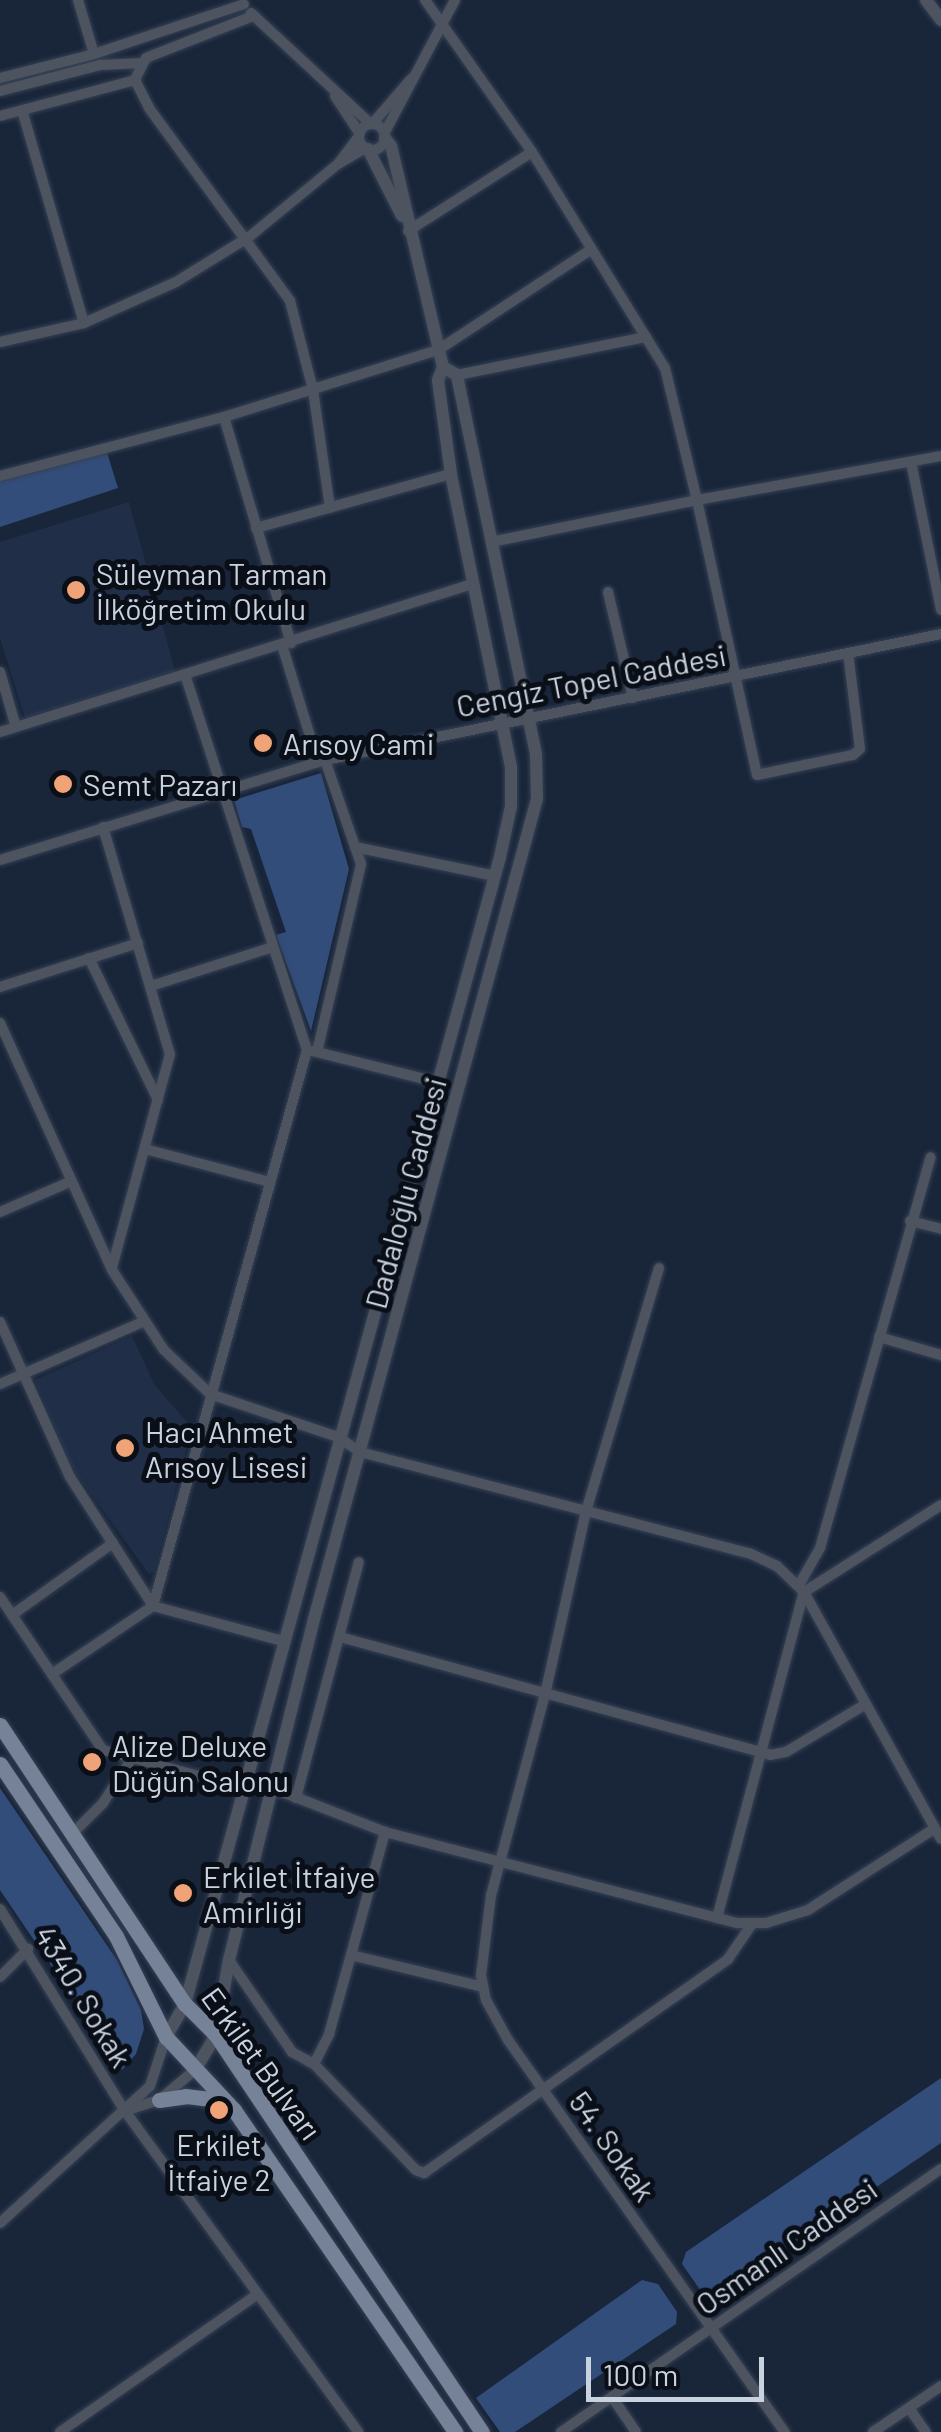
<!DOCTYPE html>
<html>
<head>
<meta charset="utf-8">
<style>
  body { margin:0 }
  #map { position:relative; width:941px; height:2432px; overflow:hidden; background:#192539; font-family:Barlow,sans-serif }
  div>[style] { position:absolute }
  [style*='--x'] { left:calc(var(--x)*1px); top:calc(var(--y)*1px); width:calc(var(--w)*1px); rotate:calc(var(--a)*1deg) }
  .built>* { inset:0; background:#202e48 }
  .green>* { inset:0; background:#334d7b }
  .roads { filter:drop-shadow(0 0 2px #354154) drop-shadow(0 0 2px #354154) }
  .minor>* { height:10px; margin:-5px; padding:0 5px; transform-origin:5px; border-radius:5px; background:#4e545f }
  .minor>.ring { margin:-5px; padding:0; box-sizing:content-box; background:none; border:10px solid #4e545f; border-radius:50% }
  .tertiary>* { height:12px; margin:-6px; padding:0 6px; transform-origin:6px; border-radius:6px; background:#4e545f }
  .primary>* { height:15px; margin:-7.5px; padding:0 7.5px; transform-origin:7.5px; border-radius:7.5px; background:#768298 }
  .dots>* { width:28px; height:28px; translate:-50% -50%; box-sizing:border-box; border:5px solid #090e17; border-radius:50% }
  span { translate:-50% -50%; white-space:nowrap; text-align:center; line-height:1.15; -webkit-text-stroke:10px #090e17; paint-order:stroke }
  .poi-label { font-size:30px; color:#c9d2df }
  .left { translate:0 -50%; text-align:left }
  .street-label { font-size:30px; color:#c9d2df }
  .scale { position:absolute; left:586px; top:2357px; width:178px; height:45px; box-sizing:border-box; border:5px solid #c9d2df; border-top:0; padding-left:12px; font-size:30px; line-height:35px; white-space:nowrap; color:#c9d2df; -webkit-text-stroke:8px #090e17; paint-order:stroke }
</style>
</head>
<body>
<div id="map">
  <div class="built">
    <i style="clip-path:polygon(129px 502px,175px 671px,25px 718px,0 638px,0 542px)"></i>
    <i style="clip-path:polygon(132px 1336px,154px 1384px,192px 1428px,154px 1572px,149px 1574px,73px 1469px,35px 1380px)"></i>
  </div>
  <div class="green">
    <i style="clip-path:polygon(104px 443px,118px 488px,0 527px,0 475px)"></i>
    <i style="clip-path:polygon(321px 773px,349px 869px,311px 1031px,276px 935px,286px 932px,251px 829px,242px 827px,234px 800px)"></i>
    <i style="clip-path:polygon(0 1788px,117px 1960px,141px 2010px,144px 2029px,136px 2054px,122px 2070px,0 1890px)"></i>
    <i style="clip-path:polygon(941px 2078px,941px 2143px,718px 2295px,703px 2294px,682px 2264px,686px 2252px)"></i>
    <i style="clip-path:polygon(642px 2280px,658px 2284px,677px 2312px,676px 2324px,515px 2432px,500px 2432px,476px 2398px)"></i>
  </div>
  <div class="roads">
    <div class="minor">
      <i style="--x:78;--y:0;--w:56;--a:73.5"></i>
      <i style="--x:251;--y:13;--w:163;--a:42.8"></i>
      <i style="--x:253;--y:16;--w:115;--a:158.6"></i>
      <i style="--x:146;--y:58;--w:25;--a:117"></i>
      <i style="--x:135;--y:80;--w:31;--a:63"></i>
      <i style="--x:149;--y:108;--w:239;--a:53.8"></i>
      <i style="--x:290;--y:301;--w:92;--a:75.5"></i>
      <i style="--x:313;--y:390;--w:119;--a:81.8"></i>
      <i style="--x:0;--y:78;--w:97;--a:-14.3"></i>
      <i style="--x:94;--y:54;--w:158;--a:-18.4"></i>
      <i style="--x:0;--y:91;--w:103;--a:-14.6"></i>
      <i style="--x:100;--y:65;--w:42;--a:-2.7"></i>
      <i style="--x:335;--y:96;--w:45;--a:56.7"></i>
      <i style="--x:22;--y:110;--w:222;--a:73.8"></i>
      <i style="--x:0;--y:116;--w:140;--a:-14.9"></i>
      <i style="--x:372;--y:124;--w:60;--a:-49.1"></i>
      <i class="ring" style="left:359px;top:124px;width:16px;height:16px"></i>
      <i style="--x:384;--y:134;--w:152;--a:-62.1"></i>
      <i style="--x:532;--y:152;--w:254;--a:58.4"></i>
      <i style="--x:665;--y:368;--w:136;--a:76.4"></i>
      <i style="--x:697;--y:500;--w:248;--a:-10.2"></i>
      <i style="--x:338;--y:164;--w:35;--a:-53"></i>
      <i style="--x:408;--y:231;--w:147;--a:-32.5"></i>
      <i style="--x:532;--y:152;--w:186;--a:-125.1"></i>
      <i style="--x:0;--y:342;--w:86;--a:-12.7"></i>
      <i style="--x:84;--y:323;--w:101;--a:-24"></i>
      <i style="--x:176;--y:282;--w:86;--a:-31.7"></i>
      <i style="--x:249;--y:237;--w:115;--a:-39.4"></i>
      <i style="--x:338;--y:164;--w:32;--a:-30"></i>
      <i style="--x:457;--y:375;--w:193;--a:-11.4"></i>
      <i style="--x:224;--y:417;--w:236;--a:73.5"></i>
      <i style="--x:911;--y:462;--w:151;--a:78.5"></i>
      <i style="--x:0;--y:476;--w:232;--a:-14.8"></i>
      <i style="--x:224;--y:417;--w:224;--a:-17.4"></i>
      <i style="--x:438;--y:350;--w:182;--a:-33.3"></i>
      <i style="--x:256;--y:528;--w:202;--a:-15.5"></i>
      <i style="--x:491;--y:542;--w:210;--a:-11.5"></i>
      <i style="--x:697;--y:500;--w:281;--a:77.7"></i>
      <i style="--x:757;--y:775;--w:98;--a:-11.8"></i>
      <i style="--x:853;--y:755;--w:9;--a:-41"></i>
      <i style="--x:860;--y:749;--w:97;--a:-97.1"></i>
      <i style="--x:608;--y:592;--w:109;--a:76.7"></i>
      <i style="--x:282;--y:645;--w:122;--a:72.9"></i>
      <i style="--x:0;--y:672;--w:57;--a:73.8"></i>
      <i style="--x:0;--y:732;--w:495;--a:-17.4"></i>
      <i style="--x:103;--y:827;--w:237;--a:73.6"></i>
      <i style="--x:170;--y:1054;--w:222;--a:105.2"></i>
      <i style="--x:355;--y:847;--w:143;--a:11.7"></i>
      <i style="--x:0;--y:860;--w:340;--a:-17.1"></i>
      <i style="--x:325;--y:760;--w:629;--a:-11.56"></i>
      <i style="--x:89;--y:958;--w:158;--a:64.1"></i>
      <i style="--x:151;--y:986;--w:128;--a:-17.7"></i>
      <i style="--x:0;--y:987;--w:145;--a:-17.7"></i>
      <i style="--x:0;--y:1023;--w:271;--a:65.6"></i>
      <i style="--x:112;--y:1270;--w:95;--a:57"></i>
      <i style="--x:164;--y:1350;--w:64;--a:43.7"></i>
      <i style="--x:210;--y:1394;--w:135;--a:18.6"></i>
      <i style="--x:338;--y:1437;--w:27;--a:34"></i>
      <i style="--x:360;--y:1452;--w:402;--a:14.6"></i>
      <i style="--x:749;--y:1553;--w:31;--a:25"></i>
      <i style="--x:777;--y:1566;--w:37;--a:44"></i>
      <i style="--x:804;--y:1592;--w:282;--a:61"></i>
      <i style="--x:313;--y:1051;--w:127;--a:14.1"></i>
      <i style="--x:317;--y:1052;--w:193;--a:-76.8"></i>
      <i style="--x:361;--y:864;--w:110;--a:-109.1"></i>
      <i style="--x:145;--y:1149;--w:129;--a:14.8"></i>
      <i style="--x:0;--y:1212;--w:78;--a:-23.3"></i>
      <i style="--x:910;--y:1221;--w:32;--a:14"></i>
      <i style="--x:659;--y:1268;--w:254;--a:106.7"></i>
      <i style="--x:586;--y:1511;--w:188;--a:102.6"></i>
      <i style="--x:545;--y:1694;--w:208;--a:105"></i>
      <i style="--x:491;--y:1895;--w:81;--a:97.1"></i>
      <i style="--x:481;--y:1975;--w:25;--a:79"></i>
      <i style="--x:486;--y:2000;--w:46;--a:61.2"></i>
      <i style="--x:508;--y:2040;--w:480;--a:54.8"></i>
      <i style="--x:0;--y:1322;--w:170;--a:65.7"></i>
      <i style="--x:70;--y:1477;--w:153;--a:57.2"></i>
      <i style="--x:153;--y:1606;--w:135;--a:15.1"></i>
      <i style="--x:879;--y:1337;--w:65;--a:16.2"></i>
      <i style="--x:0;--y:1384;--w:158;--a:-23.5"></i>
      <i style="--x:799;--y:1585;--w:43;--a:-60.4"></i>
      <i style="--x:820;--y:1548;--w:406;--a:-74.2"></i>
      <i style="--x:0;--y:1597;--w:184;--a:56.1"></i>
      <i style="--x:103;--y:1750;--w:145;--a:15.2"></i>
      <i style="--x:12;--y:1615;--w:124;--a:-35.5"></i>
      <i style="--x:340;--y:1637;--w:446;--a:15.3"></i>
      <i style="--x:770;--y:1755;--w:16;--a:-11"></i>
      <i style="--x:786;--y:1752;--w:93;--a:-31"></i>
      <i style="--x:52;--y:1674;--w:122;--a:-34"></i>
      <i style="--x:153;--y:1606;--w:577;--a:-74.52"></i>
      <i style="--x:307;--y:1050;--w:392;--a:-108"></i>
      <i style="--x:272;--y:1788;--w:121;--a:21.3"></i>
      <i style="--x:385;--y:1832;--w:364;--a:14.5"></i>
      <i style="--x:737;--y:1923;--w:29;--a:0"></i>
      <i style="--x:766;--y:1923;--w:44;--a:-17.2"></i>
      <i style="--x:808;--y:1910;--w:151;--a:-32.8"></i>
      <i style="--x:296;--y:1798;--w:244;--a:-75.1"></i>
      <i style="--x:72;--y:1834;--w:44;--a:-45"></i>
      <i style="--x:103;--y:1803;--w:54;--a:-57.2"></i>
      <i style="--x:0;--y:1909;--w:238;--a:58.3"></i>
      <i style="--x:125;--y:2111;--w:397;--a:54"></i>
      <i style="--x:717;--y:1918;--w:337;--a:-75.1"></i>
      <i style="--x:804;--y:1592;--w:162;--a:-32.4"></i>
      <i style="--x:351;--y:1955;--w:136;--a:13.6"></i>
      <i style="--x:229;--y:1960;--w:112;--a:55.6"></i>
      <i style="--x:292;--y:2052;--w:25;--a:29"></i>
      <i style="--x:314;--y:2064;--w:34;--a:-63"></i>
      <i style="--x:329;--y:2034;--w:210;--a:-74.5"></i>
      <i style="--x:0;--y:1977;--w:40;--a:-45"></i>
      <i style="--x:314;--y:2064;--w:147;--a:46.1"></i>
      <i style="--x:416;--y:2170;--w:9;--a:21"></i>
      <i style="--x:424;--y:2173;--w:372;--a:-35.1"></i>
      <i style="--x:728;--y:1959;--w:42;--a:-55.6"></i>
      <i style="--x:131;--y:2109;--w:29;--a:-18"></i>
      <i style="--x:159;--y:2100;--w:47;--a:-39.8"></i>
      <i style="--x:0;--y:2223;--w:203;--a:-42.4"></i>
      <i style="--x:150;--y:2086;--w:52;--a:-71.9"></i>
      <i style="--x:612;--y:2397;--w:42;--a:55.6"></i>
      <i style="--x:909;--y:2408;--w:29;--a:55"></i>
      <i style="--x:60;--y:2432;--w:241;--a:-34.9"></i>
      <i style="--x:561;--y:2432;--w:462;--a:-34.7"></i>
      <i style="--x:873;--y:2432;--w:82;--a:-34.1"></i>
    </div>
    <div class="tertiary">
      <i style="--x:926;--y:0;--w:25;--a:53"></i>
      <i style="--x:368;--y:149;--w:75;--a:63.1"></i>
      <i style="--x:166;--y:2037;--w:38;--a:-60"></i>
      <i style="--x:185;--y:2004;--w:109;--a:-74.6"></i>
      <i style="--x:214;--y:1899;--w:1081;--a:-74.65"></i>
      <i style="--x:500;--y:857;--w:52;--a:-77.8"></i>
      <i style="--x:511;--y:806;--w:39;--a:-90"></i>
      <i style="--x:511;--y:767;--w:299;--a:-101.6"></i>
      <i style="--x:451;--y:474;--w:95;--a:-97.9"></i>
      <i style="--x:438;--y:380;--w:14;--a:-69"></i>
      <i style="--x:443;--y:367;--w:227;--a:-103.2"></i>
      <i style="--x:391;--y:146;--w:10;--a:-127"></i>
      <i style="--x:195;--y:2070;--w:41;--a:-59"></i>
      <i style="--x:216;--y:2035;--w:76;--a:-80.2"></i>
      <i style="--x:229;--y:1960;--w:351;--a:-76"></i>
      <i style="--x:314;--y:1619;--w:850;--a:-74.79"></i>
      <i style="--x:537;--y:799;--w:45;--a:-91.3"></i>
      <i style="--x:536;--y:754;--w:387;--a:-101.8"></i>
      <i style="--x:457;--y:375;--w:16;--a:-150"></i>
    </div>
    <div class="primary">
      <i style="--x:0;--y:1725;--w:335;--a:56.5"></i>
      <i style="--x:185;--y:2004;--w:44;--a:45"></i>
      <i style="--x:216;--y:2035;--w:478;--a:56.2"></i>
      <i style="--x:0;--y:1764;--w:207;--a:56"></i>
      <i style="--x:116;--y:1936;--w:113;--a:63.7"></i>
      <i style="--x:166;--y:2037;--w:100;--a:47"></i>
      <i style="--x:234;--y:2110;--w:391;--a:55.5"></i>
      <i style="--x:159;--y:2100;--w:27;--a:-8"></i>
      <i style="--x:186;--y:2096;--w:38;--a:7"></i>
    </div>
  </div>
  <div class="dots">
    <i style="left:76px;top:590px;background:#efa376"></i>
    <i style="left:263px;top:743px;background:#efa376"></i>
    <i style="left:63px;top:784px;background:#efa376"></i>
    <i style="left:125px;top:1448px;background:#efa376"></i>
    <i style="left:92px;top:1762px;background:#efa376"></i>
    <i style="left:183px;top:1893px;background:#efa376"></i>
    <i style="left:219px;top:2110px;background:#efa376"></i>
  </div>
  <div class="poi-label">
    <span class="left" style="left:96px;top:590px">Süleyman Tarman<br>İlköğretim Okulu</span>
    <span class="left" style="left:283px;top:743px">Arısoy Cami</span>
    <span class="left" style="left:83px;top:784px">Semt Pazarı</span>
    <span class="left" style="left:145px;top:1448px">Hacı Ahmet<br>Arısoy Lisesi</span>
    <span class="left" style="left:112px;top:1762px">Alize Deluxe<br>Düğün Salonu</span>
    <span class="left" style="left:203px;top:1893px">Erkilet İtfaiye<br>Amirliği</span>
    <span style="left:219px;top:2161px">Erkilet<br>İtfaiye 2</span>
  </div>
  <div class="street-label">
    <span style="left:591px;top:680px;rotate:-11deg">Cengiz Topel Caddesi</span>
    <span style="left:405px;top:1193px;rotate:-75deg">Dadaloğlu Caddesi</span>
    <span style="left:84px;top:1996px;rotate:59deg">4340. Sokak</span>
    <span style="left:262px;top:2063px;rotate:54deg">Erkilet Bulvarı</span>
    <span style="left:613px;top:2146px;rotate:55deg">54. Sokak</span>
    <span style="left:786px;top:2246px;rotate:-35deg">Osmanlı Caddesi</span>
  </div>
  <div class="scale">100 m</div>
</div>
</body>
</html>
